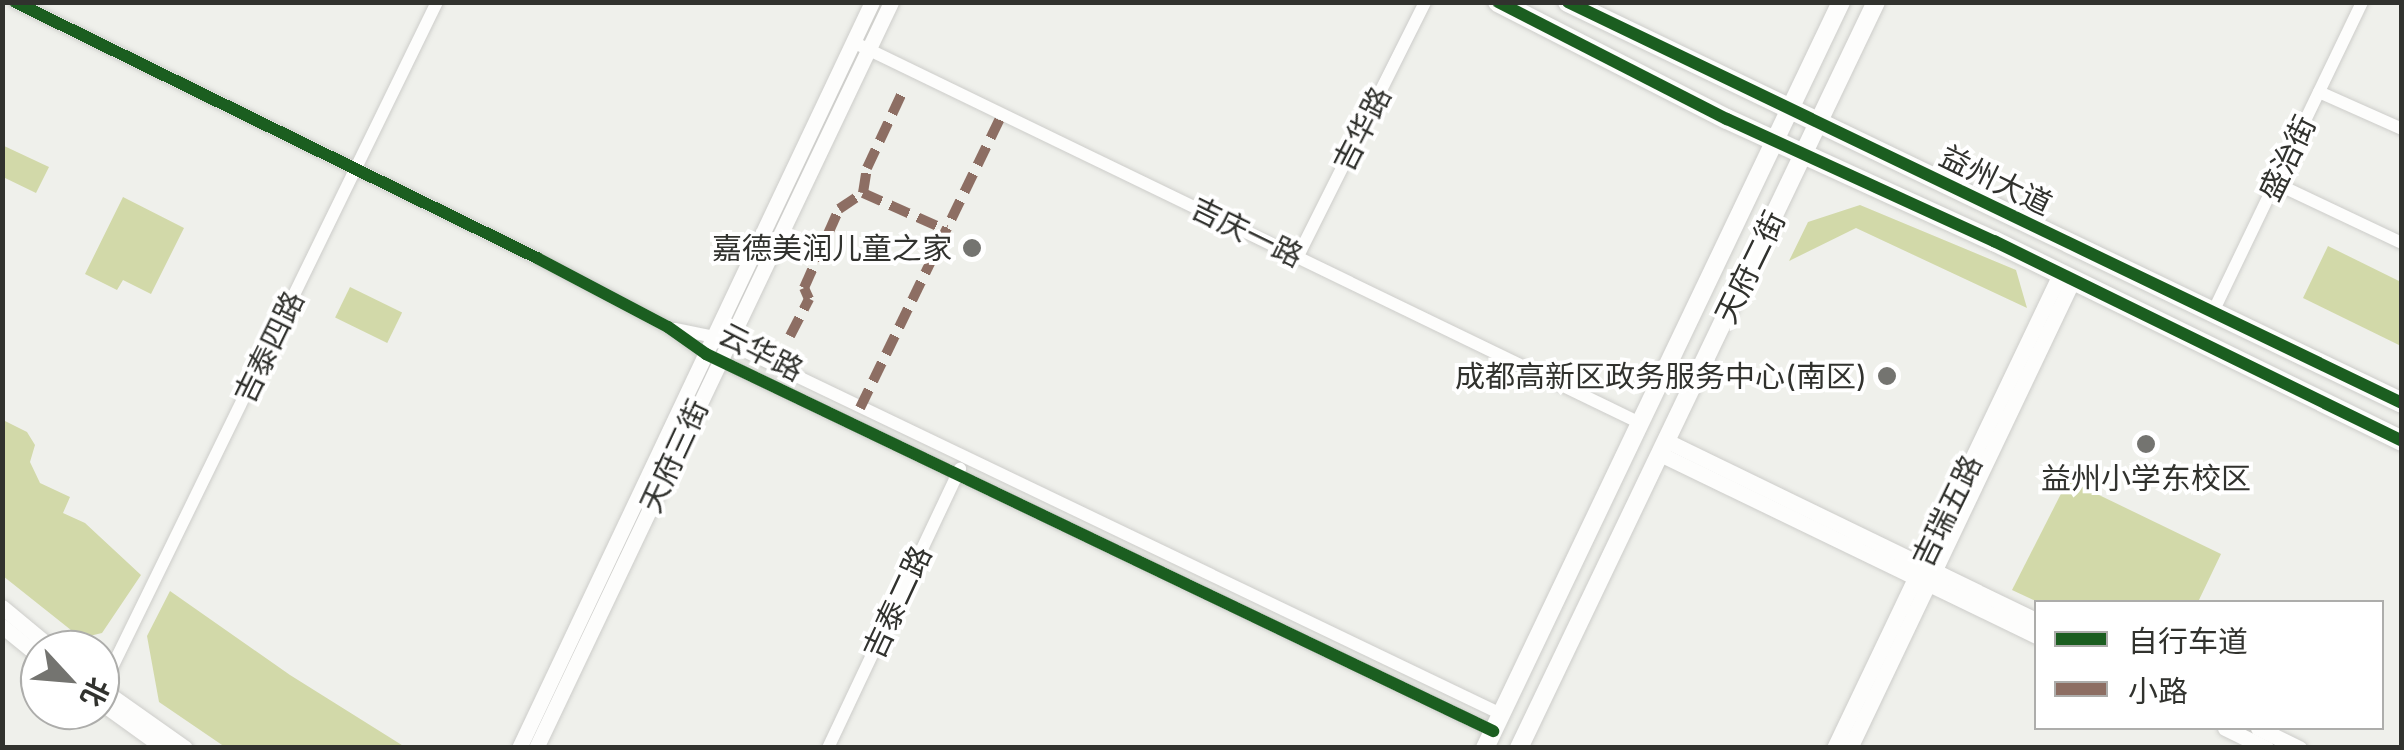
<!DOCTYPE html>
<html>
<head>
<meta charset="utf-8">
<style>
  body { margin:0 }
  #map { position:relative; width:2404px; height:750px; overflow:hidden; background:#eff0eb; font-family:Inter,"Noto Sans SC",sans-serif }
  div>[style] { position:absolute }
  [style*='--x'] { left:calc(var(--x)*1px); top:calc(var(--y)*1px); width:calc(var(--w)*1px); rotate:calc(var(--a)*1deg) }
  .green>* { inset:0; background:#d2d9a9; transform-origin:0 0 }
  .tertiary-tunnel>* { height:15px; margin-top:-7.5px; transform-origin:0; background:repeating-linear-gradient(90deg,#c9cac5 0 15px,transparent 0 23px) }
  .roads { filter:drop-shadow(0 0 2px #cdcdca) drop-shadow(0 0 2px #cdcdca) }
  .minor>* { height:12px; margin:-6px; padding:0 6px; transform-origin:6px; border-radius:6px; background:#fdfdfc }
  .tertiary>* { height:15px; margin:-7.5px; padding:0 7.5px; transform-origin:7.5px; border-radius:7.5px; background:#fdfdfc }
  .secondary>* { height:18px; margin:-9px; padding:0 9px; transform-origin:9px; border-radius:9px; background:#fdfdfc }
  .primary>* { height:20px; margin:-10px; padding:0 10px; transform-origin:10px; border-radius:10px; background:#fdfdfc }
  .quiet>* { height:10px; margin-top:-5px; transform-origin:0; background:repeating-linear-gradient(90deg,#8d6e63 0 20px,transparent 0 30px) }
  .cycleway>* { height:12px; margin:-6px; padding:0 6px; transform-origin:6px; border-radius:6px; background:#1b5e20 }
  .dots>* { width:28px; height:28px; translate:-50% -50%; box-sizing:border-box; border:5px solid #fff; border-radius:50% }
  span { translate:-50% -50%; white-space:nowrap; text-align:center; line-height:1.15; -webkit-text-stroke:8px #fff; paint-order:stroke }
  .street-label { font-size:30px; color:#31322e }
  .poi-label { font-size:30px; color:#31322e }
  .right { translate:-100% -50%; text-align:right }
  .frame { position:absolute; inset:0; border:5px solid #31322e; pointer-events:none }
  .legend { position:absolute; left:2034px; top:600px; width:350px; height:130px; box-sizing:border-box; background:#fff; border:2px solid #adadab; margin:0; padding:12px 18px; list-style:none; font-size:30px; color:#31322e }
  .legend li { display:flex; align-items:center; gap:20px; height:50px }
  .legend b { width:50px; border:2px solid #adadab }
  .north { position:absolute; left:20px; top:630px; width:100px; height:100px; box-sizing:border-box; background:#fff; border:2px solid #adadab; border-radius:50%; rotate:116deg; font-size:28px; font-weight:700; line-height:40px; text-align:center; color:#31322e }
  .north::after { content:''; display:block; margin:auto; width:35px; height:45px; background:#747470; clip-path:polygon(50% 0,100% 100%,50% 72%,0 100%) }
</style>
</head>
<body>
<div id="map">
  <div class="green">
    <i style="clip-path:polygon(2px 145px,49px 167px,36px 193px,3px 177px)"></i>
    <i style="clip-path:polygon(123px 197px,184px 228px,151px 294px,123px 280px,117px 290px,85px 274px)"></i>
    <i style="clip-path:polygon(1860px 205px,2016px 270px,2027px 308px,1856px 228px,1789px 261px,1808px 222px)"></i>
    <i style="clip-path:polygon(2328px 246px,2401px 282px,2401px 346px,2303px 298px)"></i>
    <i style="left:350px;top:287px;width:58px;height:34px;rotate:26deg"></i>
    <i style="clip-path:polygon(3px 420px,27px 432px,35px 445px,30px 462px,40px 483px,70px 497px,63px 513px,85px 523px,141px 575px,102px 633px,81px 638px,3px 576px)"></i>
    <i style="clip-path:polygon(2068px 480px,2221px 554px,2198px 602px,2038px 602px,2012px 590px)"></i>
    <i style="clip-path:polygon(170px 591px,290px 675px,405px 747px,225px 747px,159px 702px,147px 636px)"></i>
  </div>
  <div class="tertiary-tunnel">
    <i style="--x:2242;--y:728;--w:32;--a:24"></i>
  </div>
  <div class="roads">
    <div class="minor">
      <i style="--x:15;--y:2;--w:581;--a:26.12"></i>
      <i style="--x:537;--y:258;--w:148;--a:27.8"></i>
      <i style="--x:668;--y:327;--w:47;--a:35.4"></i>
      <i style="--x:706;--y:354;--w:873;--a:25.6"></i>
      <i style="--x:853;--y:42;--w:874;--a:25.83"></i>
      <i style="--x:2319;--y:92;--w:91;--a:24"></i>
      <i style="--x:2275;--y:183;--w:140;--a:25.3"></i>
      <i style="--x:1298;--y:256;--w:284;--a:-63.4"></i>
      <i style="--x:2212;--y:314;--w:346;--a:-64.3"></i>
      <i style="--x:675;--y:329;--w:41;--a:11.3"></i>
      <i style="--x:715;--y:337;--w:872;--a:25.62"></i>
      <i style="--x:100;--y:692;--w:768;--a:-63.97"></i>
      <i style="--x:828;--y:748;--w:309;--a:-64.7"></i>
    </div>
    <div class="tertiary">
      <i style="--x:1667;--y:441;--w:410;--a:25.9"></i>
      <i style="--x:1660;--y:454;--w:418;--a:25.8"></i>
      <i style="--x:2;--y:607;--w:67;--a:39.6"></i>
      <i style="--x:2;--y:626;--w:49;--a:39.2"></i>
      <i style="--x:100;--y:688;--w:104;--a:35.2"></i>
      <i style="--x:100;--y:702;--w:79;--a:35.7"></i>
      <i style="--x:2225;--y:728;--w:46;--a:26"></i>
      <i style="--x:2258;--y:728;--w:46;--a:26"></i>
      <i style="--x:519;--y:748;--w:825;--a:-64.68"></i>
      <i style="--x:536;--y:748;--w:826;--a:-64.55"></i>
      <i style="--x:1834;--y:748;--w:525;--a:-64.51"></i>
      <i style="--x:1850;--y:748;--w:518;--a:-64.52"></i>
    </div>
    <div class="secondary">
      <i style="--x:1485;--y:748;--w:827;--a:-64.49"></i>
      <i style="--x:1519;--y:748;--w:827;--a:-64.43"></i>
    </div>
    <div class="primary">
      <i style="--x:1498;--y:2;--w:257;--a:27.1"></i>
      <i style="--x:1727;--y:119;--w:294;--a:24.6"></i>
      <i style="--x:1994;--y:241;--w:454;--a:26.1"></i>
      <i style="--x:1568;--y:2;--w:925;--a:25.68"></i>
    </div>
  </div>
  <div class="quiet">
    <i style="--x:863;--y:193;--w:25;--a:-81"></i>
    <i style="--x:867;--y:168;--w:81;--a:-65"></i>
    <i style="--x:790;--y:336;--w:42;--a:-62.8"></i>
    <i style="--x:809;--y:299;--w:12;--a:-114"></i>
    <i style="--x:804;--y:288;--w:86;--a:-66.1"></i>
    <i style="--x:839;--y:209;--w:29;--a:-34"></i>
    <i style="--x:863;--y:193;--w:91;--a:24"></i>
    <i style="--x:860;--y:408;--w:326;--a:-64.2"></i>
  </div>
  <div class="cycleway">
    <i style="--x:15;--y:2;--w:581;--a:26.12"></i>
    <i style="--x:537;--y:258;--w:148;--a:27.8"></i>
    <i style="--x:668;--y:327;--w:47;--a:35.4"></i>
    <i style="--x:706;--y:354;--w:873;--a:25.6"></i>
    <i style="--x:1498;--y:2;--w:257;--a:27.1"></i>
    <i style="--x:1727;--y:119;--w:294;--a:24.6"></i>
    <i style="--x:1994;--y:241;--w:454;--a:26.1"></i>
    <i style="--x:1568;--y:2;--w:925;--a:25.68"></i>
  </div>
  <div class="dots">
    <i style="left:972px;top:248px;background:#747470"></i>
    <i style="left:1887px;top:376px;background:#747470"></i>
    <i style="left:2146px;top:444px;background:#747470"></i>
  </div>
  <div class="street-label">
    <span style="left:1362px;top:129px;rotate:-63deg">吉华路</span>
    <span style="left:2287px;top:158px;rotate:-64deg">盛治街</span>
    <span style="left:1996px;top:180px;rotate:26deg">益州大道</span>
    <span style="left:1247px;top:232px;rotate:26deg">吉庆一路</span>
    <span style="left:1750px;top:267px;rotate:-64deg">天府二街</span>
    <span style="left:269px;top:347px;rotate:-64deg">吉泰四路</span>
    <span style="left:761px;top:352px;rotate:27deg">云华路</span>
    <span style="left:674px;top:456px;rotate:-65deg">天府三街</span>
    <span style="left:1947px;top:511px;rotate:-64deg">吉瑞五路</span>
    <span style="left:897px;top:602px;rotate:-65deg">吉泰二路</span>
  </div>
  <div class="poi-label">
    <span class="right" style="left:952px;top:248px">嘉德美润儿童之家</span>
    <span class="right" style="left:1867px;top:376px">成都高新区政务服务中心(南区)</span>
    <span style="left:2146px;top:478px">益州小学东校区</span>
  </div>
  <div class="frame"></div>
  <ul class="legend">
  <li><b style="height:12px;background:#1b5e20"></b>自行车道</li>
  <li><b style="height:12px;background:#8d6e63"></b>小路</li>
  </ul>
  <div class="north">北</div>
</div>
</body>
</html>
